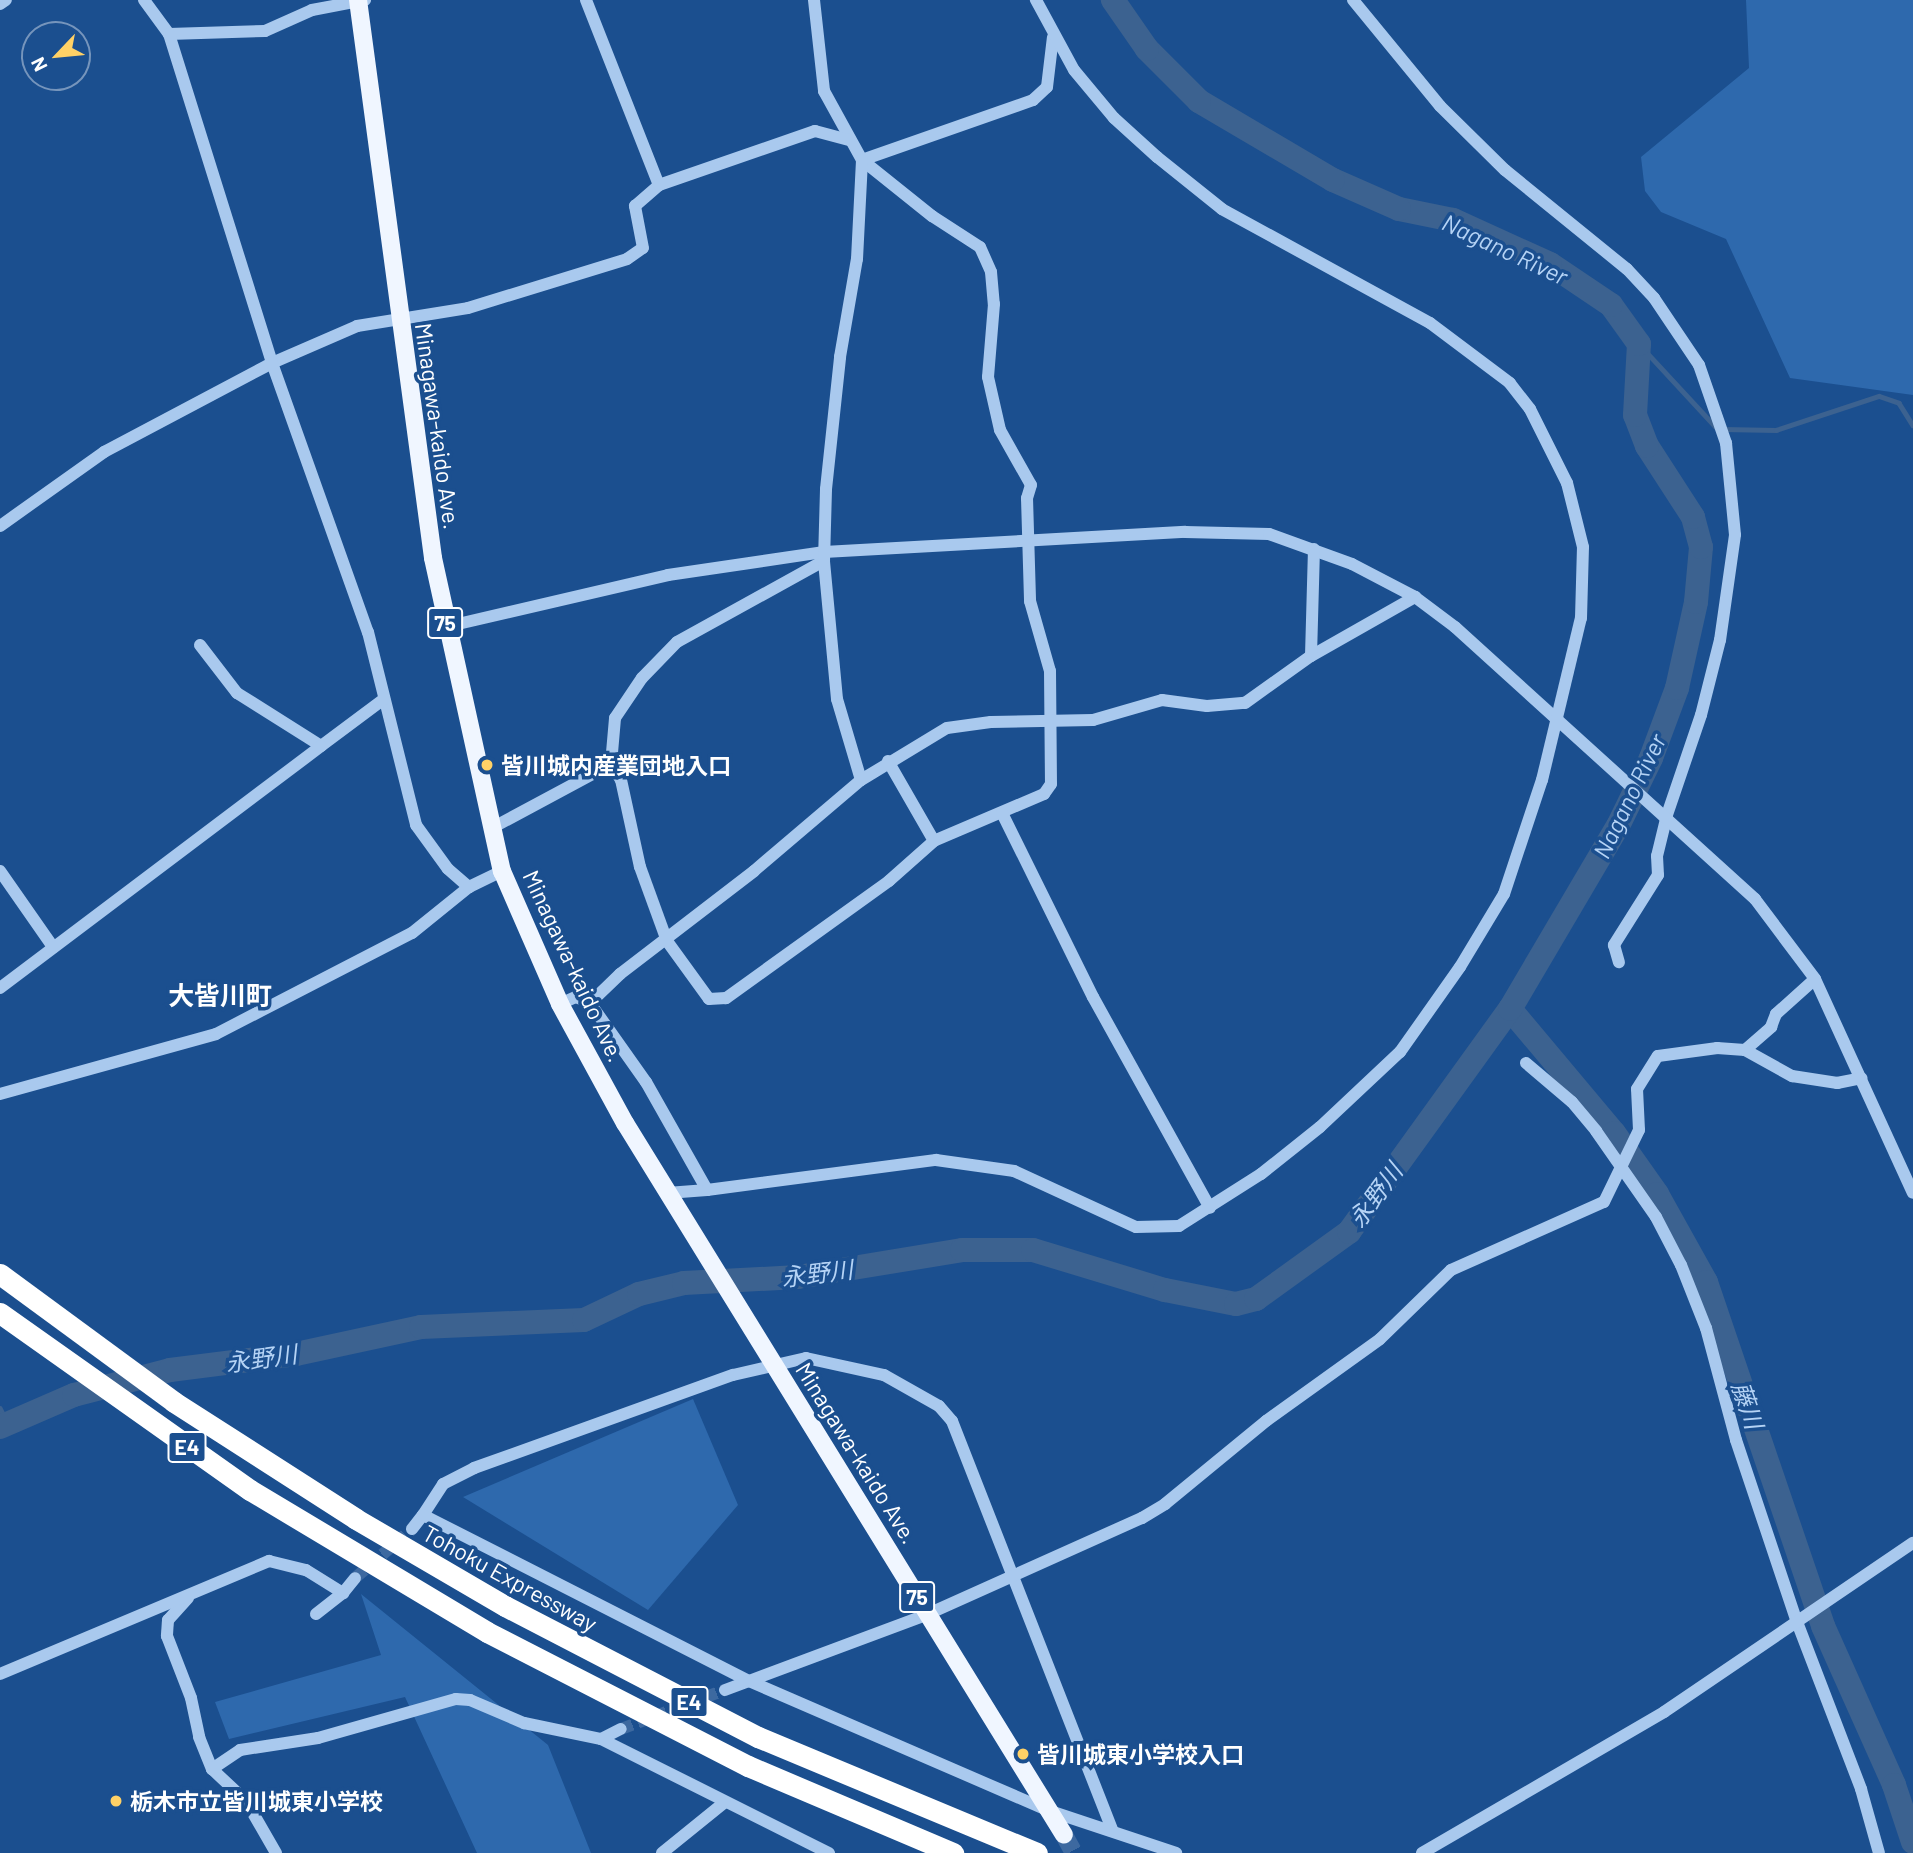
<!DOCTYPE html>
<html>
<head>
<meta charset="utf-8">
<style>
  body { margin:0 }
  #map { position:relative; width:1913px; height:1853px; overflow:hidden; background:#1b4f8f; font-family:Barlow,"Noto Sans JP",sans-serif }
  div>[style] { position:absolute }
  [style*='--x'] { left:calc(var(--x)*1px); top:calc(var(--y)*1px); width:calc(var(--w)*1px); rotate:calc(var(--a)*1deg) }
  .green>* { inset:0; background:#2e69ad }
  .stream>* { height:4.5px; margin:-2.25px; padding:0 2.25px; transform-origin:2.25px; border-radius:2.25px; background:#3c6290 }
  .river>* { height:24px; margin:-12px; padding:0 12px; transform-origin:12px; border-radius:12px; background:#3c6290 }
  .minor-tunnel>* { height:12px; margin-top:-6px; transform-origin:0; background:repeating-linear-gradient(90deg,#3d69a0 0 12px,transparent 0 18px) }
  .major-tunnel>* { height:18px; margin-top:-9px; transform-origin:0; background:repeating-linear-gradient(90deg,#3d69a0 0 18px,transparent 0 27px) }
  .minor>* { height:12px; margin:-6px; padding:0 6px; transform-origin:6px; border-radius:6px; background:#a9c9ee }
  .major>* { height:18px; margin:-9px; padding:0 9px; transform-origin:9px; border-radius:9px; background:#f0f6ff }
  .highway>* { height:21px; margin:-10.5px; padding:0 10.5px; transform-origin:10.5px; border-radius:10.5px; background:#fff }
  .dots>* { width:19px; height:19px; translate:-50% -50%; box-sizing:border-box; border:4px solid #1b4f8f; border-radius:50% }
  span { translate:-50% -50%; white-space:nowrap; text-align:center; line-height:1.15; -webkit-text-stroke:7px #1b4f8f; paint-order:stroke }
  .shield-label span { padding:2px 5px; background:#1b4f8f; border:2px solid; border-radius:5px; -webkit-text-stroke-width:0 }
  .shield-label { font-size:21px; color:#fff; font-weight:700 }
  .street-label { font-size:23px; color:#fff }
  .poi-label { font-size:23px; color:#fff; font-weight:700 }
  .left { translate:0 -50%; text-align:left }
  .water-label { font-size:24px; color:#b5d3f5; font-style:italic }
  .quarter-label { font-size:26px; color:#fff; font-weight:700 }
  .north { position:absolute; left:21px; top:21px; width:70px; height:70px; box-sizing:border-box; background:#1b4f8f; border:2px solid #7695bc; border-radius:50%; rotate:244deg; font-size:19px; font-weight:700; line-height:28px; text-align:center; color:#fff }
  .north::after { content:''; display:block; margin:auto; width:24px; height:32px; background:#ffd166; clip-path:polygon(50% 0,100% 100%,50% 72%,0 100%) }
</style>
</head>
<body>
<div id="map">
  <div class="green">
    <i style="clip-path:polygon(1746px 0,1913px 0,1913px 395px,1790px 378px,1726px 239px,1661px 212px,1645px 191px,1641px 157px,1749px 68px)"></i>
    <i style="clip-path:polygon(693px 1399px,738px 1505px,648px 1610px,463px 1497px)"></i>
    <i style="clip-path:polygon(361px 1594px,548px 1745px,591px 1853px,477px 1853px,405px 1697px,229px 1739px,215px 1702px,381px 1655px)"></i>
  </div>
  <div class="stream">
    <i style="--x:1639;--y:344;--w:112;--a:47.2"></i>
    <i style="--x:1723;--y:429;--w:53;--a:1.1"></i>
    <i style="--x:1776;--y:430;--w:108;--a:-18.3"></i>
    <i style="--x:1879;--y:396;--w:21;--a:19"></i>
    <i style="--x:1899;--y:403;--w:26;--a:58"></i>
    <i style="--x:0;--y:1408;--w:18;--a:63"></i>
  </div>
  <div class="river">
    <i style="--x:1510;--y:1009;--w:162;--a:50"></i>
    <i style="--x:1614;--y:1133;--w:75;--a:54.8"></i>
    <i style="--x:1657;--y:1194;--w:101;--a:60.9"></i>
    <i style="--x:1706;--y:1282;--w:363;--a:71.2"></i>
    <i style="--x:1823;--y:1626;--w:174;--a:65.9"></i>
    <i style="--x:1894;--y:1785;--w:60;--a:71.6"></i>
    <i style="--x:0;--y:1427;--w:81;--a:-23.4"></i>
    <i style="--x:74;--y:1395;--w:99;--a:-14.6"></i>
    <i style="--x:170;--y:1370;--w:127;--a:-7.2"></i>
    <i style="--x:296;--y:1354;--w:128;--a:-12.2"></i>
    <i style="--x:421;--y:1327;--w:163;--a:-2.5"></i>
    <i style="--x:584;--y:1320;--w:61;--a:-25.3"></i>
    <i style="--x:639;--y:1294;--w:46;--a:-13.7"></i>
    <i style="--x:684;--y:1283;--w:114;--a:-3"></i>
    <i style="--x:798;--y:1277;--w:166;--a:-9.3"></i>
    <i style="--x:962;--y:1250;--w:71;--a:0"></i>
    <i style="--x:1033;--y:1250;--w:138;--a:16.9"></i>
    <i style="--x:1165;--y:1290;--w:72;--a:11.2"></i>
    <i style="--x:1236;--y:1304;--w:21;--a:-14"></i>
    <i style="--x:1256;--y:1299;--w:115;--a:-35.8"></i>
    <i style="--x:1349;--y:1232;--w:275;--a:-54.2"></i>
    <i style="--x:1510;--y:1009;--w:212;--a:-59.5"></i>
    <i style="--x:1618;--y:826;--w:76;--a:-64.1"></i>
    <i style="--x:1651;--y:758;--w:75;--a:-69.6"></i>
    <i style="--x:1677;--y:688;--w:88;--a:-77.5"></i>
    <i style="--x:1696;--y:602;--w:55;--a:-84.8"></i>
    <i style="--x:1701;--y:547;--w:31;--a:-105"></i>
    <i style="--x:1693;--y:517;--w:85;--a:-122.9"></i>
    <i style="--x:1647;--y:446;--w:33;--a:-111"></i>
    <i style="--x:1635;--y:415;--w:71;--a:-86.8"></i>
    <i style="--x:1639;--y:344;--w:48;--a:-125.7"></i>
    <i style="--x:1611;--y:305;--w:73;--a:-146.1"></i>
    <i style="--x:1550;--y:264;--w:107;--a:-155.6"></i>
    <i style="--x:1453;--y:220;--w:55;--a:-168.5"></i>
    <i style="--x:1399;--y:209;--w:72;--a:-156.3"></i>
    <i style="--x:1333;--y:180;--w:156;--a:-149.5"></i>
    <i style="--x:1199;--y:101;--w:74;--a:-135"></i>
    <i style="--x:1147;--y:49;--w:60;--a:-124.8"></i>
  </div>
  <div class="minor-tunnel">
    <i style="--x:355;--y:1578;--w:75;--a:-40.7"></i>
    <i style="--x:621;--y:1729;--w:111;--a:-20.6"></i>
  </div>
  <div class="major-tunnel">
    <i style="--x:1064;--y:1835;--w:21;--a:61"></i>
  </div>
  <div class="minor">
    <i style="--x:144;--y:0;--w:42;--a:53.7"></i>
    <i style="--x:169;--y:34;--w:96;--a:-1.8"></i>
    <i style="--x:265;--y:31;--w:51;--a:-24.1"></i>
    <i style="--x:312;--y:10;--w:54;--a:-10.7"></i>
    <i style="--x:586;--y:0;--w:199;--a:68.5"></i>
    <i style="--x:814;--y:0;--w:92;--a:83.7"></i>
    <i style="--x:824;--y:91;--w:79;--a:61.2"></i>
    <i style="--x:862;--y:160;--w:90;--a:38.7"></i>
    <i style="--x:932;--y:216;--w:57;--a:32.9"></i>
    <i style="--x:980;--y:247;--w:27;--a:66"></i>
    <i style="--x:991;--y:272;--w:32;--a:85"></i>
    <i style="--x:994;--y:304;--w:73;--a:94.7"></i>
    <i style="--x:988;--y:377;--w:54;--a:77.2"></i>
    <i style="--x:1000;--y:430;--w:63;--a:60.6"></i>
    <i style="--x:1031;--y:485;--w:14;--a:107"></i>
    <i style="--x:1027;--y:498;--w:103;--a:88.3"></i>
    <i style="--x:1030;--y:601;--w:73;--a:74.1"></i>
    <i style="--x:1050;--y:671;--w:113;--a:89.5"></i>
    <i style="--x:1051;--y:784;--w:12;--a:125"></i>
    <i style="--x:1044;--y:794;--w:120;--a:156.9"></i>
    <i style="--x:934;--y:841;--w:60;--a:138.4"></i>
    <i style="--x:889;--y:881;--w:201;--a:144.3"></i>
    <i style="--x:726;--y:998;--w:17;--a:177"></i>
    <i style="--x:709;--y:999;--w:72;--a:-125.9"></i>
    <i style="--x:667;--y:941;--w:79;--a:-110"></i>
    <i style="--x:640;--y:867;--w:89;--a:-102.3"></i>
    <i style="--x:621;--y:780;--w:19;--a:-122"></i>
    <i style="--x:611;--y:764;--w:46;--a:-85"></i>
    <i style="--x:615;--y:718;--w:48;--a:-56"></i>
    <i style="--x:642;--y:678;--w:50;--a:-45.8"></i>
    <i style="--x:677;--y:642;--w:168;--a:-28.9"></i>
    <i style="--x:1353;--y:0;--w:137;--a:50.6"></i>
    <i style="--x:1440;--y:106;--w:91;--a:44.6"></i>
    <i style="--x:1505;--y:170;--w:157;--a:39.1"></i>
    <i style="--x:1627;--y:269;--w:40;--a:47"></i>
    <i style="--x:1654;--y:298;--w:81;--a:56.1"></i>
    <i style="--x:1699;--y:365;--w:83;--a:70.9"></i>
    <i style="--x:1726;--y:443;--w:92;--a:84.4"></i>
    <i style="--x:1735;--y:535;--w:106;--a:98.1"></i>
    <i style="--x:1720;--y:640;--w:77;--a:104.2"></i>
    <i style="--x:1701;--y:715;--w:106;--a:108.8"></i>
    <i style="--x:1667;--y:815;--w:42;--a:103.7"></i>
    <i style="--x:1657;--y:856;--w:19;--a:87"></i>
    <i style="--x:1658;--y:875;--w:83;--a:122.2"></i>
    <i style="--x:1614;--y:945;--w:18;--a:74"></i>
    <i style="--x:0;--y:4;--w:7;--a:-34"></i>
    <i style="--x:169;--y:34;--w:345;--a:72.6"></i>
    <i style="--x:272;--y:363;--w:93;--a:-23.5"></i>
    <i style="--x:357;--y:326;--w:112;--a:-9.2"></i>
    <i style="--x:468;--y:308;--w:166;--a:-17.1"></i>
    <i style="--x:627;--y:259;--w:19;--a:-35"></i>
    <i style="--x:643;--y:248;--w:43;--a:-100.8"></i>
    <i style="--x:635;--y:206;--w:32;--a:-41"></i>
    <i style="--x:659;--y:185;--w:165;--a:-19.1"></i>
    <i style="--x:815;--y:131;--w:35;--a:15"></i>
    <i style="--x:862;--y:160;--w:181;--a:-19.3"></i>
    <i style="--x:1033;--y:100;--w:19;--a:-43"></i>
    <i style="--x:1047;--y:87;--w:50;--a:-83.2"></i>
    <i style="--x:0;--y:526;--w:128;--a:-35.4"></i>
    <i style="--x:104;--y:452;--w:190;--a:-27.9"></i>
    <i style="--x:272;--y:363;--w:286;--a:70.4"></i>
    <i style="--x:368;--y:632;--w:199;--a:76"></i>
    <i style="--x:416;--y:825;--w:54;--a:54"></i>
    <i style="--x:448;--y:869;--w:28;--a:41"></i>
    <i style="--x:445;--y:627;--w:229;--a:-13.1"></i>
    <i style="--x:668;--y:575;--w:158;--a:-8.4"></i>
    <i style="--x:824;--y:552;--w:362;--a:-3.2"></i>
    <i style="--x:1185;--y:532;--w:84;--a:1.4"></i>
    <i style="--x:1269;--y:534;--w:88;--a:19.9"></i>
    <i style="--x:1352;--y:564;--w:71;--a:27.6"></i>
    <i style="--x:1415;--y:597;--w:50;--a:36.9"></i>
    <i style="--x:1455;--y:627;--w:405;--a:42.2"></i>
    <i style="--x:1755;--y:899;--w:100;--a:53.1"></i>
    <i style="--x:1815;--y:979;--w:235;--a:65.4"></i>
    <i style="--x:200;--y:645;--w:61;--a:52.4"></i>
    <i style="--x:237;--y:693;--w:99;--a:32.2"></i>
    <i style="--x:321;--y:746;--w:79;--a:-36.7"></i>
    <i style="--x:1311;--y:656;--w:120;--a:-29.6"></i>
    <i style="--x:888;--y:761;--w:92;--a:60.1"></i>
    <i style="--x:861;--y:780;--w:84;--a:-106.5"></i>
    <i style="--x:837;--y:699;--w:139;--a:-95.4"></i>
    <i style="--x:824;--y:561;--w:72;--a:-88.4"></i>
    <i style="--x:826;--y:489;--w:133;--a:-83.9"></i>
    <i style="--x:840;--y:357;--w:99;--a:-80.2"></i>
    <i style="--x:857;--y:259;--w:99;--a:-87.1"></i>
    <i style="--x:1002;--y:813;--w:205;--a:63.7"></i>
    <i style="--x:1093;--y:997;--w:241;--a:61"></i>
    <i style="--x:490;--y:829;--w:137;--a:-28.2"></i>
    <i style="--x:0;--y:871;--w:93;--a:55.1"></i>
    <i style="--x:0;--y:988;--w:402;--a:-37"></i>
    <i style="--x:590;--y:1003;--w:97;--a:54.7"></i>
    <i style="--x:646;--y:1082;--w:124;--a:60.5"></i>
    <i style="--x:707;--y:1190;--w:40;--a:175.7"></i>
    <i style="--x:560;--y:1004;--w:17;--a:-24"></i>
    <i style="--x:576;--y:997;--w:15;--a:23"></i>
    <i style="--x:590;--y:1003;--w:42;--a:-44"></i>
    <i style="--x:620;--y:974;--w:169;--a:-37.5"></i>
    <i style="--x:754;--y:871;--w:140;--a:-40.4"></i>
    <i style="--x:861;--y:780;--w:100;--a:-31.2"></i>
    <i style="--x:947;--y:728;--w:44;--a:-7.8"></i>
    <i style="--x:991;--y:722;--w:102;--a:-1.1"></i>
    <i style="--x:1093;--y:720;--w:72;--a:-16.2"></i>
    <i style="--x:1162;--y:700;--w:45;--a:7.6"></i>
    <i style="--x:1207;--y:706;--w:38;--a:-5"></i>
    <i style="--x:1245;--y:703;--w:81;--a:-35.5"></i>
    <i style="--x:1311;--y:656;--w:107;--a:-88.4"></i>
    <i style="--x:1745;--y:1050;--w:35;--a:-41"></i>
    <i style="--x:1771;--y:1027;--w:14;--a:-69"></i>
    <i style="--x:1776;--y:1014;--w:52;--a:-41.9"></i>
    <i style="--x:1526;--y:1063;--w:60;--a:40.3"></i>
    <i style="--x:1572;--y:1102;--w:38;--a:50"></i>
    <i style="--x:1596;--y:1131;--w:105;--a:55.1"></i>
    <i style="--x:1656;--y:1217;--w:54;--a:62.5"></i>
    <i style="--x:1681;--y:1265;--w:68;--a:68.4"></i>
    <i style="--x:1706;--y:1328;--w:116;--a:75"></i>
    <i style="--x:1736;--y:1440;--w:192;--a:71.5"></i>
    <i style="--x:1797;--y:1622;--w:179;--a:69"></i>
    <i style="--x:1861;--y:1789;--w:66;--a:74.3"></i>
    <i style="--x:0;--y:1094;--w:224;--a:-15.5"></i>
    <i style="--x:216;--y:1034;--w:220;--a:-27.3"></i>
    <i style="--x:412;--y:933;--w:73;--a:-38.9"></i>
    <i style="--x:469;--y:887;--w:37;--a:-26"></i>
    <i style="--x:707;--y:1190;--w:231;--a:-7.5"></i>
    <i style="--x:936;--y:1160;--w:79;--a:8"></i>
    <i style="--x:1014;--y:1171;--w:134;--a:24.7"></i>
    <i style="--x:1136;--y:1227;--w:43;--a:-1.3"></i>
    <i style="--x:1179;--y:1226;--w:97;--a:-32.4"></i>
    <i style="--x:1261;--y:1174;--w:75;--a:-38.5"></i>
    <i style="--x:1320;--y:1127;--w:110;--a:-43.2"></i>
    <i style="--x:1400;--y:1052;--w:104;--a:-54.8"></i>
    <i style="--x:1460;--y:967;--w:85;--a:-58.9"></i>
    <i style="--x:1504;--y:894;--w:120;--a:-71.6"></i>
    <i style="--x:1542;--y:780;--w:167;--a:-76.5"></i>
    <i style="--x:1581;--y:618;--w:71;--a:-88.4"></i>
    <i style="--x:1583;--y:547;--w:66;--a:-104"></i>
    <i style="--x:1567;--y:483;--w:83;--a:-116.6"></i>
    <i style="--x:1530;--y:409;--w:33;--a:-128"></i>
    <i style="--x:1510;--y:383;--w:100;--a:-143.1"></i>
    <i style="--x:1430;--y:323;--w:237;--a:-151.3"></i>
    <i style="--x:1222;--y:209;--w:83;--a:-141.3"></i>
    <i style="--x:1157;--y:157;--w:58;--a:-137.8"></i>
    <i style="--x:1114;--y:118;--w:62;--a:-129.8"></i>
    <i style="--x:1074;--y:70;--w:80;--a:-118.5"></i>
    <i style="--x:423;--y:1515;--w:37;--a:-57"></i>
    <i style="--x:443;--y:1484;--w:35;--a:-27"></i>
    <i style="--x:474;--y:1468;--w:275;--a:-19.8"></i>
    <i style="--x:733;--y:1375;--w:75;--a:-13.1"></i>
    <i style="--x:806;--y:1358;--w:80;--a:12.3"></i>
    <i style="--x:884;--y:1375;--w:63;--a:29.4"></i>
    <i style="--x:939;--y:1406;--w:20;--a:49"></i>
    <i style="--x:952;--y:1421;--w:440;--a:68.6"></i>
    <i style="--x:412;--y:1529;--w:18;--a:-52"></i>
    <i style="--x:423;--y:1515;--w:366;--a:27"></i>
    <i style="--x:749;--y:1681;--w:328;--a:23.4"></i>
    <i style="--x:1050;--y:1811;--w:133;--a:18.4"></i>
    <i style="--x:188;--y:1598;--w:30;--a:132"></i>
    <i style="--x:168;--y:1620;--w:16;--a:94"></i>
    <i style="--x:167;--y:1636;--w:66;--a:68.8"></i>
    <i style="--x:191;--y:1698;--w:40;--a:78"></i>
    <i style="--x:199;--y:1737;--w:35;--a:68"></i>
    <i style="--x:212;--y:1769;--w:47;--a:43.3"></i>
    <i style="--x:246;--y:1801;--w:60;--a:60"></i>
    <i style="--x:316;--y:1614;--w:34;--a:-38"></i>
    <i style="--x:0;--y:1674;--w:292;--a:-22.8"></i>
    <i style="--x:269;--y:1561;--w:38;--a:14"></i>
    <i style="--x:306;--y:1570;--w:44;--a:31.9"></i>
    <i style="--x:343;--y:1593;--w:19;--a:-51"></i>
    <i style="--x:725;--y:1690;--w:217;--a:-20.5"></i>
    <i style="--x:928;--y:1614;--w:235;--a:-24.2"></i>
    <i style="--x:1142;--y:1518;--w:27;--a:-31"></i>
    <i style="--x:1165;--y:1504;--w:131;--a:-39.4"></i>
    <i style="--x:1266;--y:1421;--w:140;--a:-35.7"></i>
    <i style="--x:1380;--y:1339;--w:99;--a:-44.2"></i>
    <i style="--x:1451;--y:1270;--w:167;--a:-24"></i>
    <i style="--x:1604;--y:1202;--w:80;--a:-64.1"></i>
    <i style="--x:1639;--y:1130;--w:41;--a:-92.8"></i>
    <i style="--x:1637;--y:1089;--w:39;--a:-58"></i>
    <i style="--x:1658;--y:1056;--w:60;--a:-7.7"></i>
    <i style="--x:1717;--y:1048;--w:28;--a:4"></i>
    <i style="--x:1745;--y:1050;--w:54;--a:29"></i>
    <i style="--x:1792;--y:1076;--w:46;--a:8.8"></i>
    <i style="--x:1837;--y:1083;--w:25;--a:-11"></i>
    <i style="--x:601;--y:1739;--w:22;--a:-27"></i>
    <i style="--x:212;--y:1769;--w:34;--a:-34"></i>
    <i style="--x:240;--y:1750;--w:79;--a:-8.7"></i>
    <i style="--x:318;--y:1738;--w:143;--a:-15.8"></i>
    <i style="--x:456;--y:1699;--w:14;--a:4"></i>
    <i style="--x:470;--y:1700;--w:59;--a:23.1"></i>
    <i style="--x:524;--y:1723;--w:79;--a:11.7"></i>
    <i style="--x:601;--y:1739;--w:255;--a:26.6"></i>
    <i style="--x:662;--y:1853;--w:81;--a:-39"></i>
    <i style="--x:1422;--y:1853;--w:280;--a:-30.2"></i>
    <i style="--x:1664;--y:1712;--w:301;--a:-34.2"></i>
  </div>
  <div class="major">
    <i style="--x:358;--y:0;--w:563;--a:82.34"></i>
    <i style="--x:433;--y:558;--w:321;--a:77.6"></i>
    <i style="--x:502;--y:871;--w:145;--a:66.4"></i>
    <i style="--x:560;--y:1004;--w:136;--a:61.4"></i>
    <i style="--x:625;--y:1123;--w:836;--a:58.34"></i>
  </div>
  <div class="highway">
    <i style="--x:0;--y:1274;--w:216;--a:36.3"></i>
    <i style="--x:174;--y:1402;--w:216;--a:32.7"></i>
    <i style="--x:356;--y:1519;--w:173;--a:30.3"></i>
    <i style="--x:505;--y:1606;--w:285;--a:27.4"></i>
    <i style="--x:758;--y:1737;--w:302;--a:22.6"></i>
    <i style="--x:0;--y:1313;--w:306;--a:35.3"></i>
    <i style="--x:250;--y:1490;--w:276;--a:30.9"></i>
    <i style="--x:487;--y:1632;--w:293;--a:27.2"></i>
    <i style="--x:748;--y:1766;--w:223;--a:23"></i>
  </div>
  <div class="dots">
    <i style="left:487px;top:765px;background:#ffd166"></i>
    <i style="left:1023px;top:1754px;background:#ffd166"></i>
    <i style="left:116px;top:1801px;background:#ffd166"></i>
  </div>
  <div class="shield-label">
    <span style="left:445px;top:623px">75</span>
    <span style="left:187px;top:1447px">E4</span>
    <span style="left:917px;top:1597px">75</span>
    <span style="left:689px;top:1702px">E4</span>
  </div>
  <div class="street-label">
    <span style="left:438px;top:426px;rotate:82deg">Minagawa-kaido Ave.</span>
    <span style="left:574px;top:966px;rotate:65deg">Minagawa-kaido Ave.</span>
    <span style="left:857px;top:1453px;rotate:58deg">Minagawa-kaido Ave.</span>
    <span style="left:510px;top:1578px;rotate:29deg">Tohoku Expressway</span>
  </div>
  <div class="poi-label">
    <span class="left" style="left:501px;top:765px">皆川城内産業団地入口</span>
    <span class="left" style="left:1037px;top:1754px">皆川城東小学校入口</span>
    <span class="left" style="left:130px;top:1801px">栃木市立皆川城東小学校</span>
  </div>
  <div class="water-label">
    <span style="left:1505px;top:249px;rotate:25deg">Nagano River</span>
    <span style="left:1629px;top:796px;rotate:-64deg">Nagano River</span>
    <span style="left:1375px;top:1195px;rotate:-54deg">永野川</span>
    <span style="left:817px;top:1273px;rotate:-7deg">永野川</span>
    <span style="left:261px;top:1358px;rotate:-8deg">永野川</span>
    <span style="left:1748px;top:1405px;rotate:71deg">藤川</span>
  </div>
  <div class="quarter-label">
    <span style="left:220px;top:995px">大皆川町</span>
  </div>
  <div class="north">N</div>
</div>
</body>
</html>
